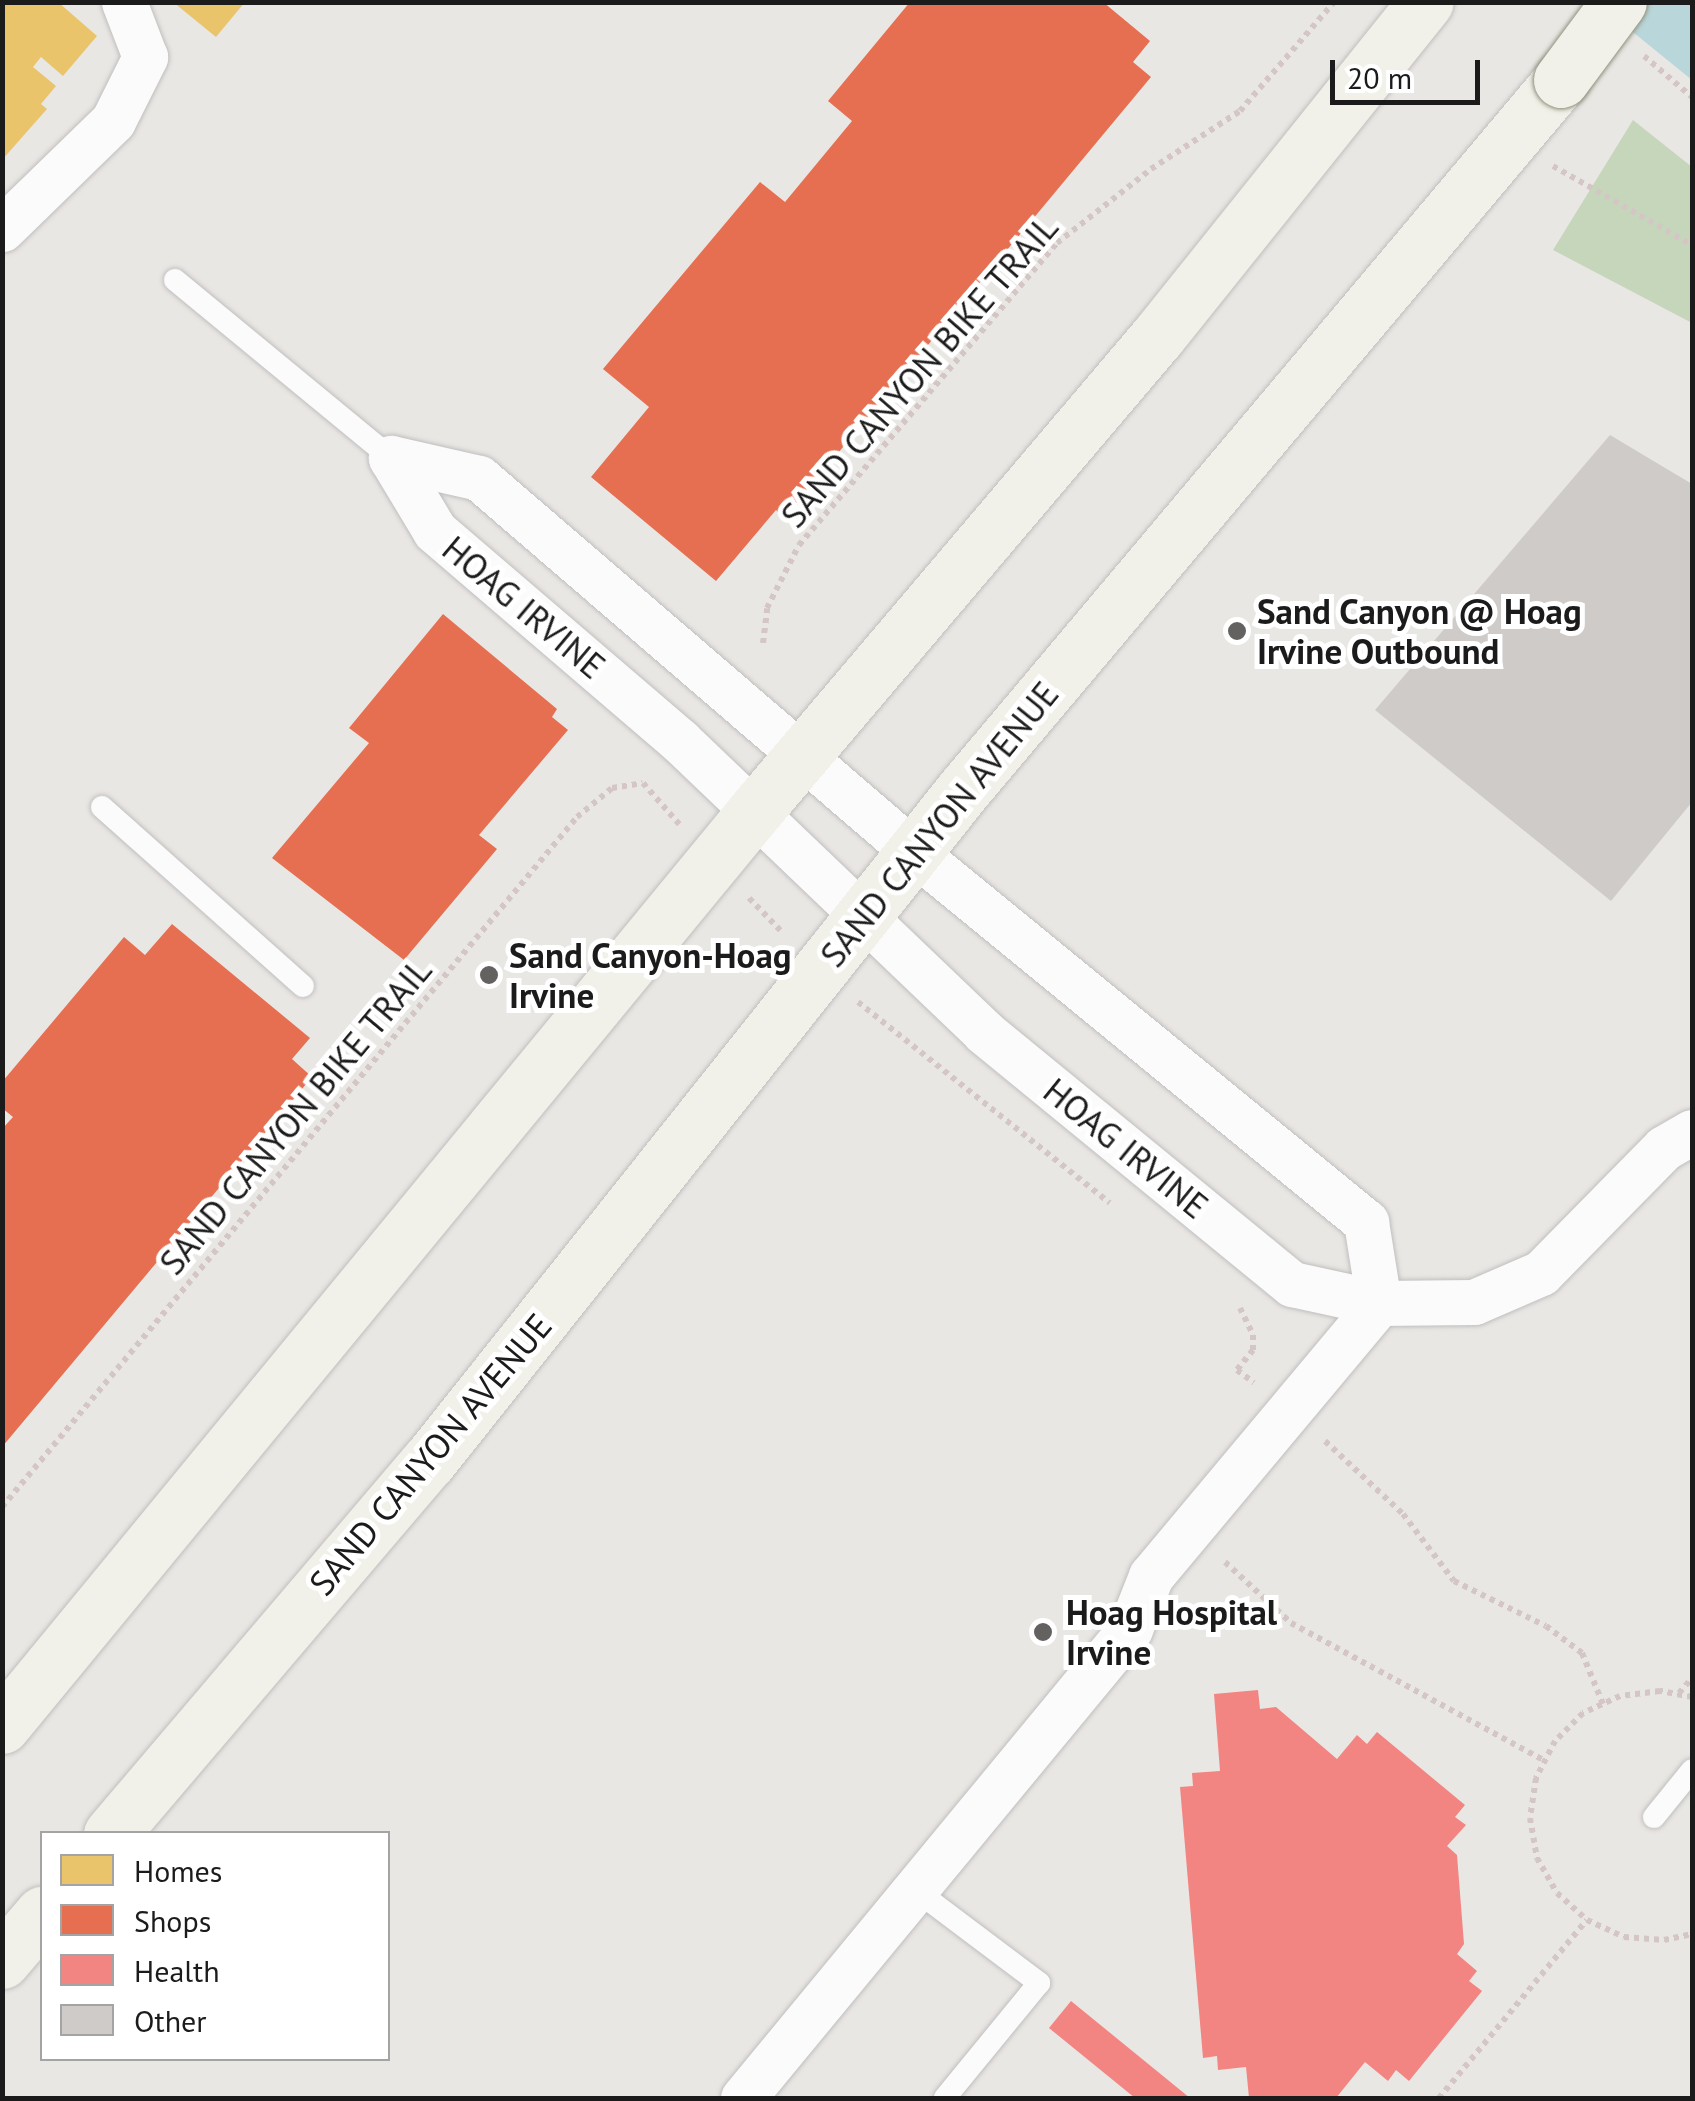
<!DOCTYPE html>
<html>
<head>
<meta charset="utf-8">
<style>
  body { margin:0 }
  #map { position:relative; width:1695px; height:2101px; overflow:hidden; background:#e9e7e4; font-family:"PT Sans",sans-serif }
  div>[style] { position:absolute }
  [style*='--x'] { left:calc(var(--x)*1px); top:calc(var(--y)*1px); width:calc(var(--w)*1px); rotate:calc(var(--a)*1deg) }
  .forest>* { inset:0; background:#c6d6bb }
  .water>* { inset:0; background:#b9d6da }
  .homes>* { inset:0; background:#e9c46a }
  .shops>* { inset:0; background:#e76f51 }
  .health>* { inset:0; background:#f28482 }
  .building>* { inset:0; background:#cecbc9 }
  .path>* { height:6px; margin-top:-3px; transform-origin:0; background:repeating-linear-gradient(90deg,#d4c6c5 0 5px,transparent 0 10px) }
  .roads { filter:drop-shadow(0 0 2px #c0bfbe) drop-shadow(0 0 2px #c0bfbe) }
  .service>* { height:22px; margin:-11px; padding:0 11px; transform-origin:11px; border-radius:11px; background:#fcfbfb }
  .minor>* { height:45px; margin:-22.5px; padding:0 22.5px; transform-origin:22.5px; border-radius:22.5px; background:#fcfbfb }
  .secondary>* { height:55px; margin:-27.5px; padding:0 27.5px; transform-origin:27.5px; border-radius:27.5px; background:#f1f0e9 }
  .bridges { filter:drop-shadow(0 0 2px #91917e) drop-shadow(0 0 2px #91917e) }
  .secondary-bridge>* { height:55px; margin:-27.5px; padding:0 27.5px; transform-origin:27.5px; border-radius:27.5px; background:#f1f0e9 }
  .dots>* { width:28px; height:28px; translate:-50% -50%; box-sizing:border-box; border:5px solid #fff; border-radius:50% }
  span { translate:-50% -50%; white-space:nowrap; text-align:center; line-height:1.15; -webkit-text-stroke:10px #fff; paint-order:stroke }
  .street-label { font-size:35px; color:#1b1b1b }
  .poi-label { font-size:35px; color:#1b1b1b; font-weight:700 }
  .left { translate:0 -50%; text-align:left }
  .frame { position:absolute; inset:0; border:5px solid #1b1b1b; pointer-events:none }
  .legend { position:absolute; left:40px; top:1831px; width:350px; height:230px; box-sizing:border-box; background:#fff; border:2px solid #a4a4a4; margin:0; padding:12px 18px; list-style:none; font-size:30px; color:#1b1b1b }
  .legend li { display:flex; align-items:center; gap:20px; height:50px }
  .legend b { width:50px; border:2px solid #a4a4a4 }
  .scale { position:absolute; left:1330px; top:60px; width:150px; height:45px; box-sizing:border-box; border:5px solid #1b1b1b; border-top:0; padding-left:12px; font-size:30px; line-height:35px; white-space:nowrap; color:#1b1b1b; -webkit-text-stroke:8px #fff; paint-order:stroke }
</style>
</head>
<body>
<div id="map">
  <div class="forest">
    <i style="clip-path:polygon(1633px 120px,1692px 167px,1692px 323px,1553px 250px)"></i>
  </div>
  <div class="water">
    <i style="clip-path:polygon(1597px 3px,1692px 3px,1692px 80px)"></i>
  </div>
  <div class="homes">
    <i style="clip-path:polygon(2px 2px,58px 2px,97px 36px,63px 76px,41px 57px,33px 67px,56px 86px,41px 104px,47px 109px,2px 160px)"></i>
    <i style="clip-path:polygon(173px 2px,245px 2px,216px 37px)"></i>
  </div>
  <div class="shops">
    <i style="clip-path:polygon(910px 2px,1103px 2px,1150px 41px,1133px 62px,1151px 77px,784px 518px,776px 510px,716px 581px,591px 477px,649px 407px,603px 369px,760px 182px,785px 202px,852px 121px,828px 101px)"></i>
    <i style="clip-path:polygon(443px 614px,557px 709px,552px 717px,568px 730px,479px 835px,497px 849px,404px 960px,272px 858px,369px 743px,349px 728px)"></i>
    <i style="clip-path:polygon(172px 924px,310px 1038px,292px 1059px,312px 1077px,2px 1447px,2px 1129px,13px 1117px,2px 1108px,2px 1082px,124px 937px,145px 955px)"></i>
  </div>
  <div class="health">
    <i style="clip-path:polygon(1258px 1690px,1260px 1709px,1276px 1707px,1337px 1759px,1357px 1735px,1367px 1744px,1377px 1732px,1465px 1805px,1455px 1817px,1466px 1825px,1447px 1846px,1457px 1855px,1464px 1944px,1457px 1954px,1477px 1971px,1469px 1981px,1482px 1991px,1409px 2081px,1396px 2070px,1388px 2081px,1365px 2062px,1336px 2098px,1249px 2098px,1246px 2067px,1218px 2070px,1217px 2056px,1203px 2058px,1180px 1787px,1193px 1786px,1192px 1773px,1220px 1771px,1214px 1694px)"></i>
    <i style="clip-path:polygon(1071px 2001px,1190px 2098px,1135px 2098px,1049px 2028px)"></i>
  </div>
  <div class="building">
    <i style="clip-path:polygon(1610px 435px,1692px 484px,1692px 802px,1611px 901px,1375px 710px)"></i>
  </div>
  <div class="path">
    <i style="--x:1644;--y:56;--w:63;--a:40.5"></i>
    <i style="--x:1553;--y:166;--w:160;--a:29.6"></i>
    <i style="--x:763;--y:643;--w:35;--a:-83"></i>
    <i style="--x:767;--y:608;--w:71;--a:-63.1"></i>
    <i style="--x:799;--y:545;--w:397;--a:-49.5"></i>
    <i style="--x:1057;--y:243;--w:120;--a:-38.2"></i>
    <i style="--x:1151;--y:169;--w:106;--a:-33.1"></i>
    <i style="--x:1240;--y:111;--w:144;--a:-49.2"></i>
    <i style="--x:749;--y:898;--w:47;--a:45.9"></i>
    <i style="--x:858;--y:1002;--w:322;--a:38.6"></i>
    <i style="--x:1240;--y:1308;--w:30;--a:64"></i>
    <i style="--x:1253;--y:1335;--w:15;--a:90"></i>
    <i style="--x:1253;--y:1350;--w:26;--a:129"></i>
    <i style="--x:1237;--y:1370;--w:21;--a:37"></i>
    <i style="--x:1325;--y:1441;--w:107;--a:43.1"></i>
    <i style="--x:1403;--y:1514;--w:84;--a:52.7"></i>
    <i style="--x:1454;--y:1581;--w:102;--a:26.1"></i>
    <i style="--x:1546;--y:1626;--w:45;--a:36.9"></i>
    <i style="--x:1582;--y:1653;--w:55;--a:67.6"></i>
    <i style="--x:2;--y:1507;--w:898;--a:-50.19"></i>
    <i style="--x:577;--y:817;--w:45;--a:-39.6"></i>
    <i style="--x:612;--y:788;--w:31;--a:-9"></i>
    <i style="--x:643;--y:783;--w:55;--a:48.7"></i>
    <i style="--x:1225;--y:1562;--w:90;--a:42.7"></i>
    <i style="--x:1291;--y:1623;--w:289;--a:28.5"></i>
    <i style="--x:1679;--y:1693;--w:20;--a:-49"></i>
    <i style="--x:1692;--y:1697;--w:33;--a:-169"></i>
    <i style="--x:1660;--y:1691;--w:40;--a:172.9"></i>
    <i style="--x:1620;--y:1696;--w:41;--a:155.3"></i>
    <i style="--x:1583;--y:1713;--w:40;--a:135"></i>
    <i style="--x:1555;--y:1741;--w:42;--a:117.2"></i>
    <i style="--x:1536;--y:1778;--w:40;--a:98.5"></i>
    <i style="--x:1530;--y:1818;--w:41;--a:80.1"></i>
    <i style="--x:1537;--y:1858;--w:40;--a:60.3"></i>
    <i style="--x:1557;--y:1893;--w:40;--a:42"></i>
    <i style="--x:1587;--y:1920;--w:41;--a:24.7"></i>
    <i style="--x:1624;--y:1937;--w:40;--a:4.3"></i>
    <i style="--x:1664;--y:1940;--w:29;--a:-12"></i>
    <i style="--x:1439;--y:2098;--w:231;--a:-50.3"></i>
  </div>
  <div class="roads">
    <div class="service">
      <i style="--x:175;--y:280;--w:280;--a:39.5"></i>
      <i style="--x:102;--y:807;--w:269;--a:41.7"></i>
      <i style="--x:1654;--y:1817;--w:60;--a:-51"></i>
      <i style="--x:913;--y:1888;--w:158;--a:37"></i>
      <i style="--x:1039;--y:1983;--w:149;--a:129.3"></i>
    </div>
    <div class="minor">
      <i style="--x:2;--y:229;--w:155;--a:-44.2"></i>
      <i style="--x:113;--y:121;--w:72;--a:-63.4"></i>
      <i style="--x:145;--y:57;--w:59;--a:-110.9"></i>
      <i style="--x:391;--y:458;--w:85;--a:58.9"></i>
      <i style="--x:435;--y:531;--w:323;--a:40.6"></i>
      <i style="--x:680;--y:741;--w:421;--a:43.7"></i>
      <i style="--x:984;--y:1032;--w:398;--a:39.3"></i>
      <i style="--x:1292;--y:1284;--w:89;--a:12.3"></i>
      <i style="--x:1379;--y:1303;--w:95;--a:-0.6"></i>
      <i style="--x:1474;--y:1302;--w:73;--a:-23.4"></i>
      <i style="--x:1541;--y:1273;--w:175;--a:-45.5"></i>
      <i style="--x:1664;--y:1148;--w:32;--a:-30"></i>
      <i style="--x:391;--y:458;--w:90;--a:12.8"></i>
      <i style="--x:479;--y:478;--w:575;--a:40.7"></i>
      <i style="--x:915;--y:853;--w:583;--a:39.29"></i>
      <i style="--x:1366;--y:1222;--w:82;--a:80.9"></i>
      <i style="--x:743;--y:2098;--w:608;--a:-50.47"></i>
      <i style="--x:1130;--y:1629;--w:57;--a:-68.4"></i>
      <i style="--x:1151;--y:1576;--w:356;--a:-50.1"></i>
    </div>
    <div class="secondary">
      <i style="--x:2;--y:1726;--w:1184;--a:-50.55"></i>
      <i style="--x:754;--y:812;--w:624;--a:-49.68"></i>
      <i style="--x:1158;--y:336;--w:428;--a:-51.3"></i>
      <i style="--x:111;--y:1834;--w:490;--a:-49.6"></i>
      <i style="--x:429;--y:1461;--w:859;--a:-51.48"></i>
      <i style="--x:964;--y:789;--w:927;--a:-49.9"></i>
      <i style="--x:2;--y:1961;--w:62;--a:-49.6"></i>
    </div>
  </div>
  <div class="bridges">
    <div class="secondary-bridge">
      <i style="--x:1561;--y:80;--w:97;--a:-53.4"></i>
    </div>
  </div>
  <div class="dots">
    <i style="left:1237px;top:631px;background:#636261"></i>
    <i style="left:489px;top:975px;background:#636261"></i>
    <i style="left:1043px;top:1632px;background:#636261"></i>
  </div>
  <div class="street-label">
    <span style="left:919px;top:371px;rotate:-49deg">SAND CANYON BIKE TRAIL</span>
    <span style="left:524px;top:607px;rotate:40deg">HOAG IRVINE</span>
    <span style="left:939px;top:824px;rotate:-51deg">SAND CANYON AVENUE</span>
    <span style="left:295px;top:1116px;rotate:-50deg">SAND CANYON BIKE TRAIL</span>
    <span style="left:1126px;top:1148px;rotate:39deg">HOAG IRVINE</span>
    <span style="left:430px;top:1454px;rotate:-50deg">SAND CANYON AVENUE</span>
  </div>
  <div class="poi-label">
    <span class="left" style="left:1257px;top:631px">Sand Canyon @ Hoag<br>Irvine Outbound</span>
    <span class="left" style="left:509px;top:975px">Sand Canyon-Hoag<br>Irvine</span>
    <span class="left" style="left:1066px;top:1632px">Hoag Hospital<br>Irvine</span>
  </div>
  <div class="frame"></div>
  <ul class="legend">
  <li><b style="height:28px;background:#e9c46a"></b>Homes</li>
  <li><b style="height:28px;background:#e76f51"></b>Shops</li>
  <li><b style="height:28px;background:#f28482"></b>Health</li>
  <li><b style="height:28px;background:#cecbc9"></b>Other</li>
  </ul>
  <div class="scale">20 m</div>
</div>
</body>
</html>
